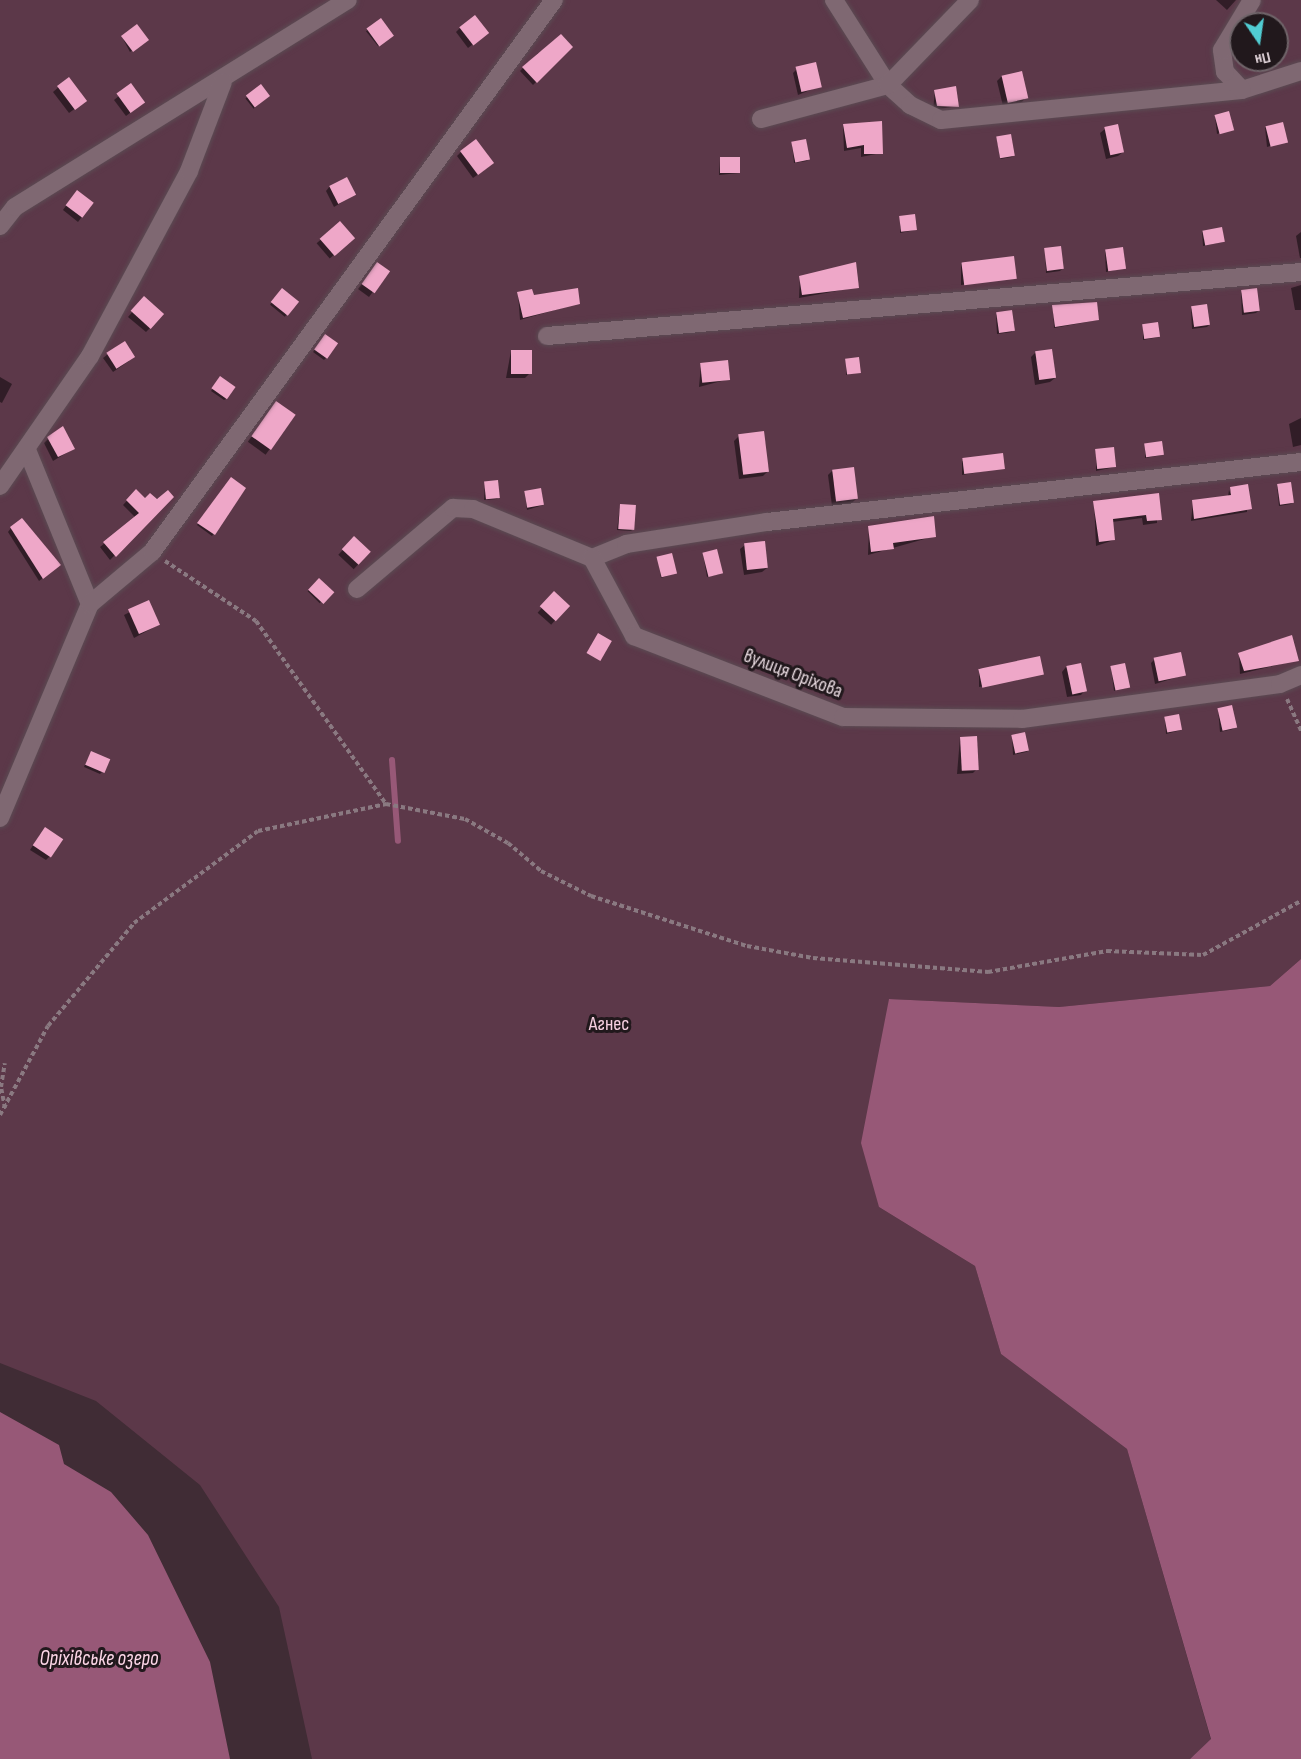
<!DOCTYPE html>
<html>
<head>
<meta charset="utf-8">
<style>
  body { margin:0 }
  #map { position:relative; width:1301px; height:1759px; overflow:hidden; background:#402c35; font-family:"Sofia Sans Condensed",sans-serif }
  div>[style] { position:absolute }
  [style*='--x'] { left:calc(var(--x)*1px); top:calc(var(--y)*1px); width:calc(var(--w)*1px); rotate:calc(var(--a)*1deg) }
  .green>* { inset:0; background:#5c3849 }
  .water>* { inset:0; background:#975877 }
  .shadow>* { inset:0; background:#0007; transform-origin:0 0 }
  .stream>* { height:6px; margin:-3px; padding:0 3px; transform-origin:3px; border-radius:3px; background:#975877 }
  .building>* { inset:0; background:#eea7c8; transform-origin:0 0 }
  .path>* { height:4px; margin-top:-2px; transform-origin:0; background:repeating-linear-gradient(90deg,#8a7981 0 4.5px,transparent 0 7.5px) }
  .roads { filter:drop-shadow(0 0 2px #5b4b53) drop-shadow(0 0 2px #5b4b53) }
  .minor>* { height:18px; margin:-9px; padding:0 9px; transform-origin:9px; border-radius:9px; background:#7f6872 }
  span { translate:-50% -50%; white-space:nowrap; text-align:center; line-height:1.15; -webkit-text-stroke:6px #21181c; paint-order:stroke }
  .street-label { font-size:20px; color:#e5d7dd }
  .park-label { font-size:20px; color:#f7d0e1 }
  .water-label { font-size:21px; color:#fdd6e7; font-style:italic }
  .north { position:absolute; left:1229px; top:12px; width:60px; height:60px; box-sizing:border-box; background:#21181c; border:2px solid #6f6469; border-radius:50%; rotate:167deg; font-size:16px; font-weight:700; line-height:24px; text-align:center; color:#e5d7dd }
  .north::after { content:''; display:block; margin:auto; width:21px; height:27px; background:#51ccd2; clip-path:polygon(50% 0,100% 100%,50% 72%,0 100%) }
</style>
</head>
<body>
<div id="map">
  <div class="green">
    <i style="clip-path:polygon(evenodd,0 0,1301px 0,1301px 959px,1270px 986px,1059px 1007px,889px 999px,879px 1207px,975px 1266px,1001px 1354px,1127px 1449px,1211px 1740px,1190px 1759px,312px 1759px,279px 1607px,200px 1485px,96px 1401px,0 1363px,0 0,1241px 24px,1277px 24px,1277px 60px,1241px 60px,1241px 24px)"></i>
  </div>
  <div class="water">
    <i style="clip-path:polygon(1301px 959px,1301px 1759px,1190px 1759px,1211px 1739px,1127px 1449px,1001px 1354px,975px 1266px,879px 1207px,861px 1143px,889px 999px,1059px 1007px,1270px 986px)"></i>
    <i style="clip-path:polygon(0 1412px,59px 1445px,64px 1464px,111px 1492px,148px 1535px,210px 1662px,230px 1759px,0 1759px)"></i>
  </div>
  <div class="shadow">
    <i style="clip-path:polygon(1216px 0,1236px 0,1227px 10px)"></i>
    <i style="left:380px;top:20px;width:19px;height:18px;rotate:51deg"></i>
    <i style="clip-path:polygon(460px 28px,482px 37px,468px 48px,456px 32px)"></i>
    <i style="clip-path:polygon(122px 37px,147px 39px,130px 52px)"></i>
    <i style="clip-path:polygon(571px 47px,533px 85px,520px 71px,538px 53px)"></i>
    <i style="clip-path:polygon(797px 69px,820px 86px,798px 95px,793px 73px)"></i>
    <i style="clip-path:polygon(1002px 76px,1026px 97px,1022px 102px,1003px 106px,997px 81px)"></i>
    <i style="clip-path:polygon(68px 79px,80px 105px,69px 113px,53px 92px)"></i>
    <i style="clip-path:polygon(131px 86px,139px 106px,126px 116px,114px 100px)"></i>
    <i style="left:261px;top:86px;width:13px;height:20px;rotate:51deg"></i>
    <i style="clip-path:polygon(935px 91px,958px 106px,933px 110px)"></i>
    <i style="clip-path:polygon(1215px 116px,1232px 129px,1217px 134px)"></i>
    <i style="clip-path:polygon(843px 126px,881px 153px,861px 157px,861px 148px,844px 151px)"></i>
    <i style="clip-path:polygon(1265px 127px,1286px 141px,1267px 147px)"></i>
    <i style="clip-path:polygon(1105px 129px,1123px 152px,1118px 156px,1106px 159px,1100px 133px)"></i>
    <i style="clip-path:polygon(997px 138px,1014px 155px,1012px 157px,1000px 159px)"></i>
    <i style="clip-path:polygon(792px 143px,808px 159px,807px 161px,794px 163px)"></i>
    <i style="clip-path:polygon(461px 152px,488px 167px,473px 178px,457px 156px)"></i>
    <i style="clip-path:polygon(720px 160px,739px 173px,719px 175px)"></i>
    <i style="clip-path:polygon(330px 186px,354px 195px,334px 207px,326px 191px)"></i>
    <i style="clip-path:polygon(73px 196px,92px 203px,78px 222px,63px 210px)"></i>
    <i style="clip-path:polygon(900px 217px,915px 230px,900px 233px)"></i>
    <i style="left:340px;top:223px;width:20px;height:31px;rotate:49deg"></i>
    <i style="clip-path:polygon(1202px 231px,1223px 242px,1203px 246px)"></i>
    <i style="clip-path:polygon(1301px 232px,1301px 258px,1300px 258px,1296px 236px)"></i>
    <i style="clip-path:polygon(1045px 250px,1062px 269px,1060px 271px,1046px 273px)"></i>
    <i style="clip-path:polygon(1105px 251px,1124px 268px,1106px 272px)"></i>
    <i style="clip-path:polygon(961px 262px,1015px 278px,961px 285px)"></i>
    <i style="clip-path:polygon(373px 268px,388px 271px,369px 297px,358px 289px)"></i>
    <i style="clip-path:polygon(800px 277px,858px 287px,799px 298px)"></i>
    <i style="clip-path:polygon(1301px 285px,1301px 310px,1295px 310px,1291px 288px)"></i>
    <i style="left:282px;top:290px;width:19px;height:19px;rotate:39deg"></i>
    <i style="clip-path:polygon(1241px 292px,1258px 311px,1256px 313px,1242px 315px)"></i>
    <i style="clip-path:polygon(518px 293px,532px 297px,579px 303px,520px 320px)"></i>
    <i style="clip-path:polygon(140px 303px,150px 328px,146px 332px,128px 317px)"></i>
    <i style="clip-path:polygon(1053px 307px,1098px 320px,1054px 328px)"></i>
    <i style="clip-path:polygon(1191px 308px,1209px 325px,1207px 327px,1192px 329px)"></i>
    <i style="clip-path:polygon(996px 314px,1013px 330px,1012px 332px,997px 334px)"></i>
    <i style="clip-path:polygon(1143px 325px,1159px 337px,1143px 340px)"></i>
    <i style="clip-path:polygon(323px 337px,326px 358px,324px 360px,313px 352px)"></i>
    <i style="clip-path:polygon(511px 351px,529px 374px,525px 378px,506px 378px)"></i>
    <i style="clip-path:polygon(1035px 353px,1055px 378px,1050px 382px,1035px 385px,1031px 357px)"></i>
    <i style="clip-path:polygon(108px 354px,129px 361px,113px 372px,103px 358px)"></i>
    <i style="clip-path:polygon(846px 361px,859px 372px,846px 375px)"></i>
    <i style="clip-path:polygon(701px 365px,729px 379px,699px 387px)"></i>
    <i style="clip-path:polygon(0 377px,12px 384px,2px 403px,0 402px)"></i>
    <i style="clip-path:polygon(219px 380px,226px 399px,224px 400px,211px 391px)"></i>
    <i style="left:276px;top:403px;width:22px;height:48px;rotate:36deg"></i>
    <i style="clip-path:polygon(1301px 418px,1301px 445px,1293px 447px,1289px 424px)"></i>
    <i style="clip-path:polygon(739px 436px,767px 472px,763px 476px,739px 479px,734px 441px)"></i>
    <i style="clip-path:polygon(48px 439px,73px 449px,53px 461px,44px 443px)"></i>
    <i style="clip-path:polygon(1145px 445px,1162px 455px,1145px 458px)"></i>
    <i style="clip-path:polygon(1096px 451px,1115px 467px,1096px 471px)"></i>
    <i style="clip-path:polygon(962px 461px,1003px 468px,962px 475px)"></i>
    <i style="clip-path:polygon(832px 471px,856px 499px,852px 503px,832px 506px,828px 475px)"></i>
    <i style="clip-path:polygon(230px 480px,244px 488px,212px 536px,197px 525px)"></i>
    <i style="clip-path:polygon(485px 483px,499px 497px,497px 499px,484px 500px)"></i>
    <i style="clip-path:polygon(1246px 485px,1247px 512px,1191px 521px,1193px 502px,1228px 497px,1229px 490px,1234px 502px,1230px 489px)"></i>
    <i style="clip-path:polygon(1277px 486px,1293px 502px,1291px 504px,1279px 506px)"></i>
    <i style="clip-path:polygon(136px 491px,145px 500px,172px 497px,110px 560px,100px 547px,136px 518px,123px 505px)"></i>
    <i style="clip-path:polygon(525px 493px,543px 505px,527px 510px)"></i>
    <i style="clip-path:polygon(1157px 495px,1157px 523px,1143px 525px,1142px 518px,1112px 522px,1114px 540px,1096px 546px,1094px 502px)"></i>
    <i style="clip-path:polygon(620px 506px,633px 529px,631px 531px,617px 530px)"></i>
    <i style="clip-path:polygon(11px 528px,56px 568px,39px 581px,8px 532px)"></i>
    <i style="clip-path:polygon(869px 528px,935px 536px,868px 555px)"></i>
    <i style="left:354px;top:538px;width:21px;height:23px;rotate:43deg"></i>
    <i style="clip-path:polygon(745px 545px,767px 568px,762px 572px,744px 575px,740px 549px)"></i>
    <i style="clip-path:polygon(703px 554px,721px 572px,720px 574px,707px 577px)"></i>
    <i style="clip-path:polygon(658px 558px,676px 573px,661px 578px)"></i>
    <i style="left:319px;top:580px;width:17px;height:16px;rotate:45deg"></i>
    <i style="left:554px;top:594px;width:18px;height:25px;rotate:41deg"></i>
    <i style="clip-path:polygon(149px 602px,158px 625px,134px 638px,124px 615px)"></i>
    <i style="clip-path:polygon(1239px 654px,1297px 660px,1240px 674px)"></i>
    <i style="clip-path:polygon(1155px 659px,1184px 675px,1155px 684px,1151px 663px)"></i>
    <i style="clip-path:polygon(1066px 667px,1085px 690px,1081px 695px,1067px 697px,1062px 672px)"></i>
    <i style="clip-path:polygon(1111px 667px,1128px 686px,1127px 688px,1114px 691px)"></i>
    <i style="clip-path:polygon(979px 668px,1042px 674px,979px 687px)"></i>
    <i style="clip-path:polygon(1218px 709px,1235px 727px,1233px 729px,1220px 732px)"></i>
    <i style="clip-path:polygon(1165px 719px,1181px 730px,1166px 734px)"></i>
    <i style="clip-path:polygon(1012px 736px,1028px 751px,1026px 752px,1013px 755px)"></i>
    <i style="clip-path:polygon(960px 738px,977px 769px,973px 773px,957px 774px)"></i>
    <i style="clip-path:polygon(91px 752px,102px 772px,100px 774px,84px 767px)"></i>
    <i style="clip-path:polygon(41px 833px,50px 856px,46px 860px,30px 850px)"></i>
  </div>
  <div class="stream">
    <i style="--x:392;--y:760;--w:81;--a:85.8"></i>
  </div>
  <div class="building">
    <i style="left:475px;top:15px;width:23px;height:20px;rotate:52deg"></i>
    <i style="left:381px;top:18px;width:22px;height:18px;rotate:54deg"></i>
    <i style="left:137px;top:24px;width:20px;height:20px;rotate:53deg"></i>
    <i style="clip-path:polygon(561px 34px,573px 47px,537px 83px,522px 67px)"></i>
    <i style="left:816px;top:62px;width:26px;height:21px;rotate:77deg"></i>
    <i style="left:1022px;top:71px;width:28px;height:21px;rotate:77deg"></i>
    <i style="left:69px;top:77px;width:30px;height:15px;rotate:53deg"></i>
    <i style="left:131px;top:83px;width:24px;height:18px;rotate:54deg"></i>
    <i style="left:261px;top:84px;width:15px;height:19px;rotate:53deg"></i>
    <i style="clip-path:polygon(956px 86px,959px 107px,937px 106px,934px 90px)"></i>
    <i style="left:1229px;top:111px;width:20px;height:15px;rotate:75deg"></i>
    <i style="clip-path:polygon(882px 121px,883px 154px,864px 154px,864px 145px,847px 148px,843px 124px)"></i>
    <i style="left:1283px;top:122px;width:21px;height:18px;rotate:76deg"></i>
    <i style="left:1118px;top:124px;width:29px;height:14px;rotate:78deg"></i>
    <i style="left:1011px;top:134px;width:22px;height:15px;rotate:80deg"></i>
    <i style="left:476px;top:139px;width:30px;height:20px;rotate:53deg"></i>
    <i style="left:806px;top:139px;width:21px;height:15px;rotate:79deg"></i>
    <i style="left:740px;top:157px;width:16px;height:20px;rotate:90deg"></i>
    <i style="left:347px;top:177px;width:20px;height:20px;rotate:63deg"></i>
    <i style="left:77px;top:190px;width:21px;height:19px;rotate:37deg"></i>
    <i style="left:915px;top:214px;width:16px;height:16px;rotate:83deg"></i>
    <i style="left:340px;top:221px;width:23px;height:27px;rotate:49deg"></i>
    <i style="left:1222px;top:227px;width:15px;height:20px;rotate:79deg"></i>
    <i style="left:1061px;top:246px;width:23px;height:17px;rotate:83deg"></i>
    <i style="left:1123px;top:247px;width:22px;height:18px;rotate:82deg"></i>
    <i style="left:1014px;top:256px;width:23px;height:53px;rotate:83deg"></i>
    <i style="left:377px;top:262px;width:16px;height:27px;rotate:35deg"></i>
    <i style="clip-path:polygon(856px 262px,859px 288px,802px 295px,799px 276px)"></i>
    <i style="left:282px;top:288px;width:22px;height:18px;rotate:39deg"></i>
    <i style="clip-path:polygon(578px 288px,580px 304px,523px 318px,517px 292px,532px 289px,534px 295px)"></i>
    <i style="left:1257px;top:288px;width:23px;height:16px;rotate:83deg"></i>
    <i style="left:144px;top:296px;width:27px;height:20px;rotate:42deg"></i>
    <i style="clip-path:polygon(1097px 302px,1099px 320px,1055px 327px,1052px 305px)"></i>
    <i style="left:1207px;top:304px;width:21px;height:16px;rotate:82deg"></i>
    <i style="left:1012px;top:310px;width:21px;height:16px;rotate:82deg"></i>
    <i style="left:1158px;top:322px;width:15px;height:16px;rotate:82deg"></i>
    <i style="left:325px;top:334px;width:16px;height:19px;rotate:35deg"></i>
    <i style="left:125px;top:341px;width:19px;height:22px;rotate:58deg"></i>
    <i style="left:1052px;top:349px;width:29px;height:17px;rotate:82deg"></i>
    <i style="left:511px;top:350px;width:21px;height:24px"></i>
    <i style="left:859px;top:357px;width:16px;height:14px;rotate:83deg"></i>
    <i style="left:728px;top:360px;width:20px;height:28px;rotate:84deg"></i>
    <i style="left:220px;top:376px;width:19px;height:15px;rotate:35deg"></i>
    <i style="left:276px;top:401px;width:24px;height:43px;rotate:35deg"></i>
    <i style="clip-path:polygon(63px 426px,75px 449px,58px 457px,47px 437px)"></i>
    <i style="left:764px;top:431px;width:41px;height:26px;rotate:83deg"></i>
    <i style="left:1162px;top:441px;width:14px;height:18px;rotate:82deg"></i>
    <i style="left:1114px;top:447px;width:20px;height:19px;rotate:84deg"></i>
    <i style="left:1003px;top:453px;width:16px;height:41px;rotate:83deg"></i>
    <i style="left:854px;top:467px;width:32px;height:22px;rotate:83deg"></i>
    <i style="clip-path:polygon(231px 477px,246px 488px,215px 535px,197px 523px)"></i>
    <i style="left:498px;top:480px;width:18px;height:14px;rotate:84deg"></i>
    <i style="left:1291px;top:482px;width:21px;height:14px;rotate:82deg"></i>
    <i style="clip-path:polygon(1248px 484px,1252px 509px,1194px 519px,1192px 500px,1231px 495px,1230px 487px)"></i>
    <i style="left:541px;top:488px;width:17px;height:17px;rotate:80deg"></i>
    <i style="clip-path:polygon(136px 489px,145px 498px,150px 493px,157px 499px,168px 490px,174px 497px,116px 557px,103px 542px,139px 513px,126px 500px)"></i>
    <i style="clip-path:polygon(1159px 493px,1162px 520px,1147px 521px,1146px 515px,1113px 519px,1115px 540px,1099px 542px,1093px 501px)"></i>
    <i style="left:620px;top:504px;width:16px;height:25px;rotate:4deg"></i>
    <i style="clip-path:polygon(934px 516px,936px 537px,893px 543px,894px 549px,871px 552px,868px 526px)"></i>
    <i style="clip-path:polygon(22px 518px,61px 565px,43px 579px,10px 527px)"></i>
    <i style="left:354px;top:536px;width:23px;height:18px;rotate:43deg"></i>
    <i style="left:765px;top:541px;width:27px;height:21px;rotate:84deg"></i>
    <i style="left:717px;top:549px;width:25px;height:15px;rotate:76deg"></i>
    <i style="left:672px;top:553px;width:21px;height:16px;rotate:76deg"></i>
    <i style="left:319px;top:578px;width:21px;height:16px;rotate:43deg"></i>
    <i style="left:554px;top:591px;width:22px;height:21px;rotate:43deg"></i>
    <i style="left:149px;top:600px;width:27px;height:23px;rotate:66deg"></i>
    <i style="left:598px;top:633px;width:16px;height:23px;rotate:30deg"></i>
    <i style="clip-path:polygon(1292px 635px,1299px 661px,1244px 671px,1238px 653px)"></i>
    <i style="left:1181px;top:652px;width:24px;height:28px;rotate:78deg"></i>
    <i style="left:1040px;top:656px;width:19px;height:63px;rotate:78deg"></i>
    <i style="left:1081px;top:663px;width:29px;height:15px;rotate:78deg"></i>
    <i style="left:1125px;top:663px;width:25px;height:15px;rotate:78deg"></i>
    <i style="left:1232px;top:705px;width:23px;height:15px;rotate:77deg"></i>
    <i style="left:1179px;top:714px;width:16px;height:15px;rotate:79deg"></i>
    <i style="left:1025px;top:732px;width:19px;height:14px;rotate:78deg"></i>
    <i style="left:977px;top:736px;width:34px;height:17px;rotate:87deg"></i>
    <i style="left:91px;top:751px;width:21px;height:15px;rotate:23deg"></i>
    <i style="left:45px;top:827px;width:22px;height:22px;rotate:34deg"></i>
  </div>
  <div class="path">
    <i style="--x:165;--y:561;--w:109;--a:33.4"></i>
    <i style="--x:256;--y:621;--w:224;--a:54.6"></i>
    <i style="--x:1287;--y:699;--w:35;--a:66"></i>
    <i style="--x:5;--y:1108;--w:21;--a:-101"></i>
    <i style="--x:1;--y:1087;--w:24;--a:-81"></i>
    <i style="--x:0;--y:1115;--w:101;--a:-61.7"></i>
    <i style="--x:48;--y:1026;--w:134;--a:-50.1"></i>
    <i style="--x:134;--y:923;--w:154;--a:-36.6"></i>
    <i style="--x:258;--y:831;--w:131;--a:-11.9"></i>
    <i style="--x:386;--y:804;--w:80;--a:10.8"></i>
    <i style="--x:465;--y:819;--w:49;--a:29.2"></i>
    <i style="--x:508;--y:843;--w:43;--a:40.3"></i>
    <i style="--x:541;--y:871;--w:56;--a:26.6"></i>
    <i style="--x:591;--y:896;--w:164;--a:17.8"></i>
    <i style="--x:747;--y:946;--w:67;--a:10.3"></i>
    <i style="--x:813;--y:958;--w:176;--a:4.6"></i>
    <i style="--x:988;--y:972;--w:121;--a:-10"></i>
    <i style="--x:1107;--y:951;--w:96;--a:2.4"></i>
    <i style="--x:1203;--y:955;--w:112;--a:-28.9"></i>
  </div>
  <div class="roads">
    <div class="minor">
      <i style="--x:834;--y:0;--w:101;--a:57.6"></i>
      <i style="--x:888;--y:85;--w:30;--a:42"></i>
      <i style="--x:910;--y:105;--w:34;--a:26"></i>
      <i style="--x:941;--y:120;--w:302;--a:-5.7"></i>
      <i style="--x:1242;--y:90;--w:62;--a:-17.9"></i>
      <i style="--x:1242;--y:90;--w:25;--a:-133"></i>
      <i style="--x:1225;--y:72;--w:22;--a:-98"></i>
      <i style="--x:1222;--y:50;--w:58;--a:-59"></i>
      <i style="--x:761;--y:119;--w:131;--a:-15"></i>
      <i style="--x:888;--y:85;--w:118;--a:-46"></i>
      <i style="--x:0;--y:226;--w:24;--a:-52"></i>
      <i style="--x:15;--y:207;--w:392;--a:-31.9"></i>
      <i style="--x:547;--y:336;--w:757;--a:-4.85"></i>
      <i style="--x:27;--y:450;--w:166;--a:67.8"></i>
      <i style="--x:0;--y:486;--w:158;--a:-55.3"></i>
      <i style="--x:90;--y:356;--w:210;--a:-61.8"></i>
      <i style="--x:189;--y:171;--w:95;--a:-69.1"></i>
      <i style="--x:592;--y:558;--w:37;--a:-22"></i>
      <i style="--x:626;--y:544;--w:143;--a:-8.9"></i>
      <i style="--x:767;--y:522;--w:537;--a:-6.41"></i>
      <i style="--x:357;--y:589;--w:126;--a:-40.2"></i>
      <i style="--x:453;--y:508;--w:20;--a:3"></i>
      <i style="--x:473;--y:509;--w:129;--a:22.4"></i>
      <i style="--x:592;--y:558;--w:89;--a:61.7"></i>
      <i style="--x:634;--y:636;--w:224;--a:21.2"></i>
      <i style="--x:843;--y:717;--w:179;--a:0.6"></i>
      <i style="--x:1022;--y:719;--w:260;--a:-7.7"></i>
      <i style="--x:1280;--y:684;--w:23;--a:-23"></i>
      <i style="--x:0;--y:818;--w:232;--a:-67.2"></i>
      <i style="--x:90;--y:604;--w:81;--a:-40"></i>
      <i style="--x:152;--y:552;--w:683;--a:-53.94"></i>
    </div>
  </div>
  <div class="street-label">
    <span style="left:793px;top:674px;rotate:21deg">вулиця Оріхова</span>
  </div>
  <div class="park-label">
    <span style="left:609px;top:1024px">Агнес</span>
  </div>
  <div class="water-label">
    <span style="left:99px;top:1659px">Оріхівське озеро</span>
  </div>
  <div class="north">Пн</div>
</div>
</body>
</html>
